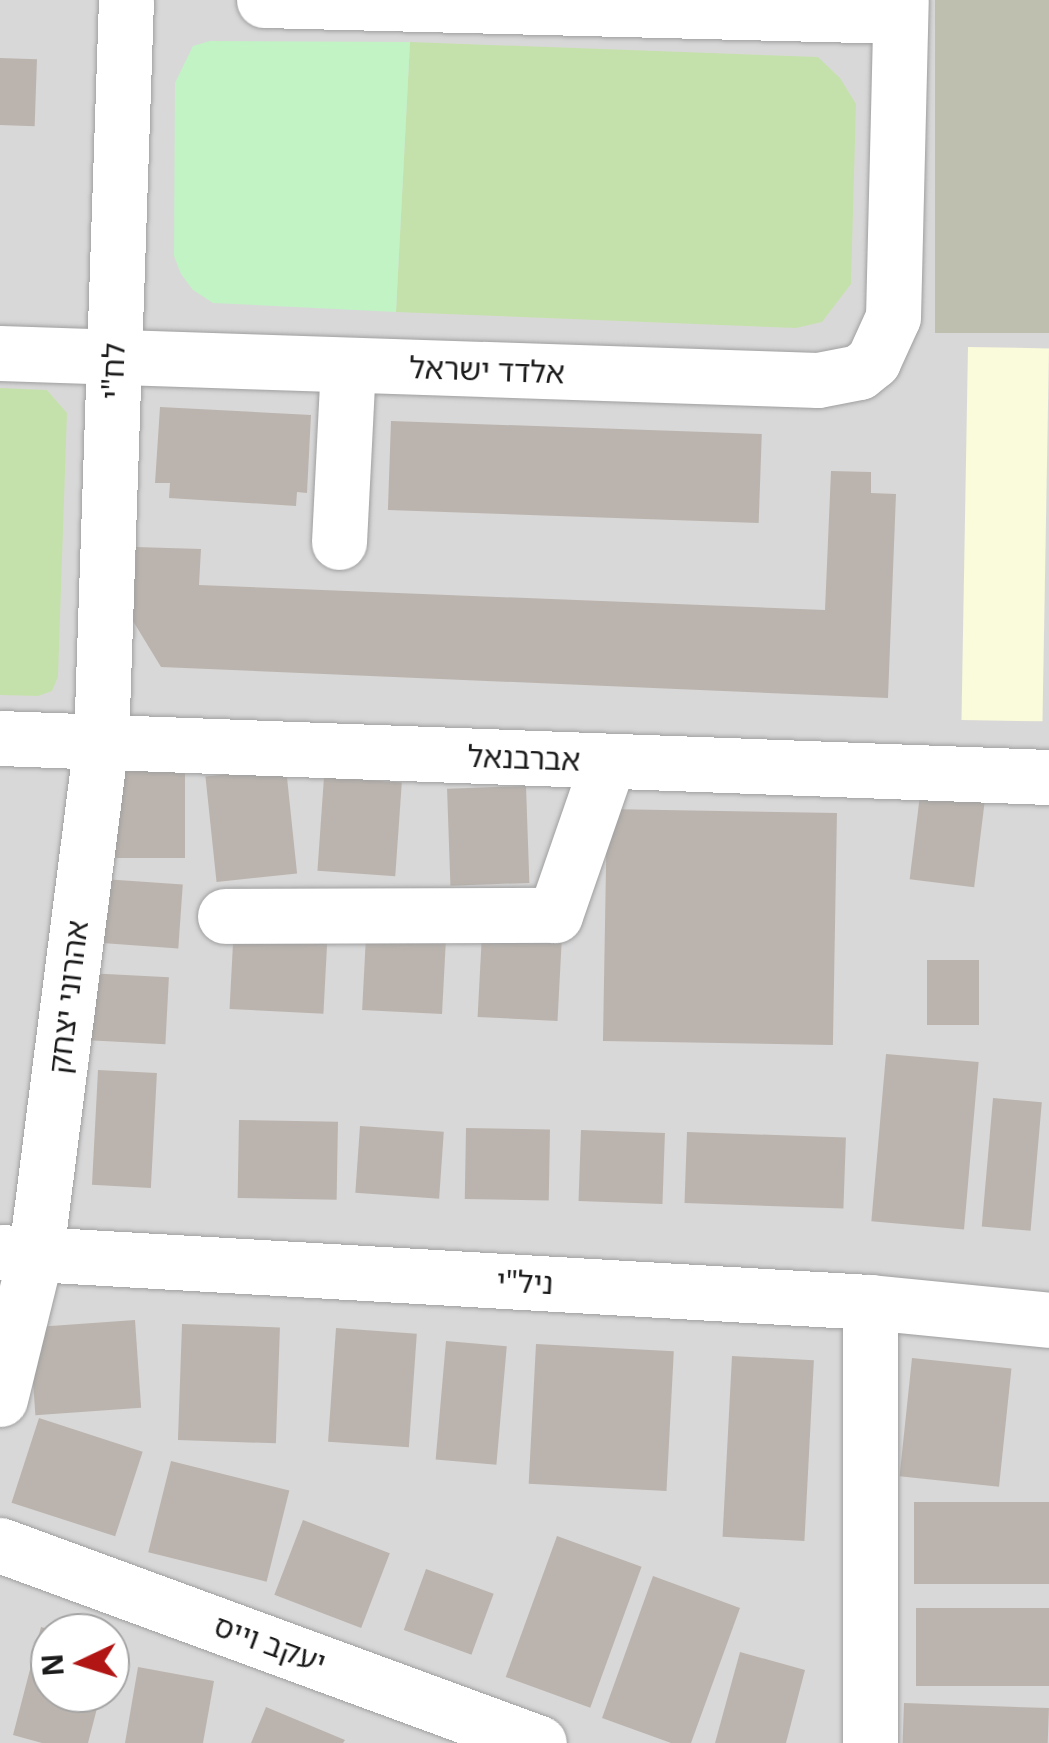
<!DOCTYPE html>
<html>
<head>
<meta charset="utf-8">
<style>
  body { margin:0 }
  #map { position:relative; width:1049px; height:1743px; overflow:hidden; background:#ebe8e1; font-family:"Noto Sans","Noto Sans Hebrew",sans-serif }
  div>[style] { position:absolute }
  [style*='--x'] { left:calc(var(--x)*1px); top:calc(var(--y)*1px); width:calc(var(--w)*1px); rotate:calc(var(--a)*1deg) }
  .residential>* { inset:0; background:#d9d8d8 }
  .education>* { inset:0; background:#fafbda; transform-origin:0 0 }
  .construction>* { inset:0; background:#bebfae; transform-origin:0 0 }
  .grass>* { inset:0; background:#c5e1ab }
  .park>* { inset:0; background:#c1f3c5 }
  .building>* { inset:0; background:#bbb4ae; transform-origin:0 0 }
  .roads { filter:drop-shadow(0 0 2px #9f9f9f) drop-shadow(0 0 2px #9f9f9f) }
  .minor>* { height:55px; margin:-27.5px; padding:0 27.5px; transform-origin:27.5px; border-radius:27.5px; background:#fff }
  span { translate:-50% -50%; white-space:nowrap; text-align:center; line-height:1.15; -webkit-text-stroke:10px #fff; paint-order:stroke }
  .street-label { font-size:30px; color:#1b1b1b }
  .north { position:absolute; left:30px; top:1613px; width:100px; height:100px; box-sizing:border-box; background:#fff; border:2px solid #a4a4a4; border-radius:50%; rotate:266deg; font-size:28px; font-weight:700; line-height:40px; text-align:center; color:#1b1b1b }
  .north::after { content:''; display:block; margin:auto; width:35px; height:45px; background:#b21614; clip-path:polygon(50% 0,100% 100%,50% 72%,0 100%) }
</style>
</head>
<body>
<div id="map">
  <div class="residential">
    <i style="clip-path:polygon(evenodd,0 0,1049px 0,1049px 1743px,0 1743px,0 0,50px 1633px,110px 1633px,110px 1693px,50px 1693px,50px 1633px)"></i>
  </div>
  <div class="education">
    <i style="left:968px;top:347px;width:81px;height:373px;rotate:1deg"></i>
  </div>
  <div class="construction">
    <i style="left:935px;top:0;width:114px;height:333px"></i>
  </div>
  <div class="grass">
    <i style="clip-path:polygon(410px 42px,818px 57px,840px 78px,856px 104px,851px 284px,822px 322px,796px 328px,396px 312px)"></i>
    <i style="clip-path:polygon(0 388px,47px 390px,67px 413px,58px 677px,52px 691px,38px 696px,0 695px)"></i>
  </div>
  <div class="park">
    <i style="clip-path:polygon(210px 41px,410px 42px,396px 312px,213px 303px,193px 290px,181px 274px,174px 256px,175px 83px,193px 46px)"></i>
  </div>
  <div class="building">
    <i style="left:0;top:58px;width:37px;height:67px;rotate:2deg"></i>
    <i style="clip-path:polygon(160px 407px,311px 415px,307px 493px,297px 492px,296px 506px,169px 498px,170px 483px,155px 483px)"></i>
    <i style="left:391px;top:421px;width:371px;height:89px;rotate:2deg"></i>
    <i style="clip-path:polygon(831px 471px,871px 472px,871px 493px,896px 494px,888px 698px,161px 667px,133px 621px,136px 547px,201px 549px,199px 585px,825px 610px)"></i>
    <i style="left:286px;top:768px;width:106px;height:81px;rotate:84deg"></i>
    <i style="left:104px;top:769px;width:81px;height:89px"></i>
    <i style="left:324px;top:777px;width:78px;height:94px;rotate:4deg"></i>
    <i style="left:526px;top:786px;width:97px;height:79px;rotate:88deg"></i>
    <i style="left:920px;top:795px;width:65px;height:85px;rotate:7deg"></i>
    <i style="left:607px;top:809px;width:230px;height:232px;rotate:1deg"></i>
    <i style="left:89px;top:878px;width:94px;height:64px;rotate:4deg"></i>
    <i style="left:234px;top:924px;width:94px;height:85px;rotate:3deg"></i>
    <i style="left:482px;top:933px;width:80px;height:84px;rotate:3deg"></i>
    <i style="left:366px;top:936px;width:80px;height:74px;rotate:3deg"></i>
    <i style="left:927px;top:960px;width:52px;height:65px"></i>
    <i style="left:87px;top:973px;width:82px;height:67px;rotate:3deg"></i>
    <i style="left:886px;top:1054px;width:93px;height:168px;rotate:5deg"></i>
    <i style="left:98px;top:1070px;width:59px;height:115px;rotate:3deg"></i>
    <i style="left:993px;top:1098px;width:49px;height:129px;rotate:5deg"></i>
    <i style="left:239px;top:1120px;width:99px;height:78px;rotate:1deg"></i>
    <i style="left:360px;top:1126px;width:84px;height:67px;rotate:4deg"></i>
    <i style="left:466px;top:1128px;width:84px;height:71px;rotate:1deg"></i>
    <i style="left:581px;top:1130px;width:84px;height:71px;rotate:2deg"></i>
    <i style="left:687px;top:1132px;width:159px;height:71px;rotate:2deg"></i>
    <i style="left:135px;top:1320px;width:88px;height:106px;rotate:86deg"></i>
    <i style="left:182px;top:1324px;width:98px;height:116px;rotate:2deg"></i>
    <i style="left:336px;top:1328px;width:81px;height:114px;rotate:4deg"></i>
    <i style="left:446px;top:1341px;width:61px;height:119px;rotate:5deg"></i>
    <i style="left:536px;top:1344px;width:138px;height:140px;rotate:3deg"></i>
    <i style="left:732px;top:1356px;width:82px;height:181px;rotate:3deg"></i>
    <i style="left:912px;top:1358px;width:100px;height:119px;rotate:6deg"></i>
    <i style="left:39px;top:1418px;width:109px;height:89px;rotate:18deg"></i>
    <i style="left:171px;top:1461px;width:122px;height:94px;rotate:14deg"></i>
    <i style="left:914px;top:1502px;width:135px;height:82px"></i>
    <i style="left:303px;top:1520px;width:93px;height:80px;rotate:21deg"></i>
    <i style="left:557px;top:1536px;width:90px;height:150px;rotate:20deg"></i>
    <i style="left:426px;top:1569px;width:72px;height:65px;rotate:20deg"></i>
    <i style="clip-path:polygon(653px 1576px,740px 1608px,691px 1743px,671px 1743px,602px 1718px)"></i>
    <i style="left:1049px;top:1608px;width:78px;height:133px;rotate:90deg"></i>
    <i style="clip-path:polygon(41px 1627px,60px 1632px,50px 1633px,50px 1693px,101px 1693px,88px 1743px,42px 1743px,13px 1735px)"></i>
    <i style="clip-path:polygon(740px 1652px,805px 1670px,786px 1743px,715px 1743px)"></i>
    <i style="clip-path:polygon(138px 1667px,214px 1681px,203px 1743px,125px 1743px)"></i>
    <i style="left:904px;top:1703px;width:145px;height:40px;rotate:2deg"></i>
    <i style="clip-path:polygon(266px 1707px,345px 1740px,343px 1743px,251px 1743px)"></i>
  </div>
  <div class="roads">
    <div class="minor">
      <i style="--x:264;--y:0;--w:636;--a:1.44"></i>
      <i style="--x:0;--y:353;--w:818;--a:1.89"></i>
      <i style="--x:818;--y:380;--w:42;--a:-11"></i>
      <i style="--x:859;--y:372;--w:18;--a:-38"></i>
      <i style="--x:873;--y:361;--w:48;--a:-65.6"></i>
      <i style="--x:893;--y:317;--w:317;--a:-88.6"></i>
      <i style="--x:339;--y:542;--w:177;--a:-87.1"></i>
      <i style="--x:0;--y:738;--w:1050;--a:2.13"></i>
      <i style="--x:225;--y:916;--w:330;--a:-0.2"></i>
      <i style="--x:555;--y:915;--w:162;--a:-70.9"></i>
      <i style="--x:0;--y:1252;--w:871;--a:3.29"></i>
      <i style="--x:870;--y:1302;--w:180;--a:5.7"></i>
      <i style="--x:0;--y:1399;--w:151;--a:-76.2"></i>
      <i style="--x:36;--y:1252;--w:514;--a:-82.74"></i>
      <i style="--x:101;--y:742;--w:742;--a:-88.07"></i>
      <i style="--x:0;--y:1545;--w:574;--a:20.17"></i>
      <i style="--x:870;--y:1743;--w:441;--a:-90"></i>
    </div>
  </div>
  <div class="street-label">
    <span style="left:487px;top:370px;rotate:2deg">אלדד ישראל</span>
    <span style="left:113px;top:371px;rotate:-88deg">לח"י</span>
    <span style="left:524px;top:758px;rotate:2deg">אברבנאל</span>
    <span style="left:68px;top:997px;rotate:-83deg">אהרוני יצחק</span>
    <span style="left:525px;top:1282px;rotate:3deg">ניל"י</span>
    <span style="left:270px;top:1644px;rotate:20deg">יעקב וייס</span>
  </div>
  <div class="north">N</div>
</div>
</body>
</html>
